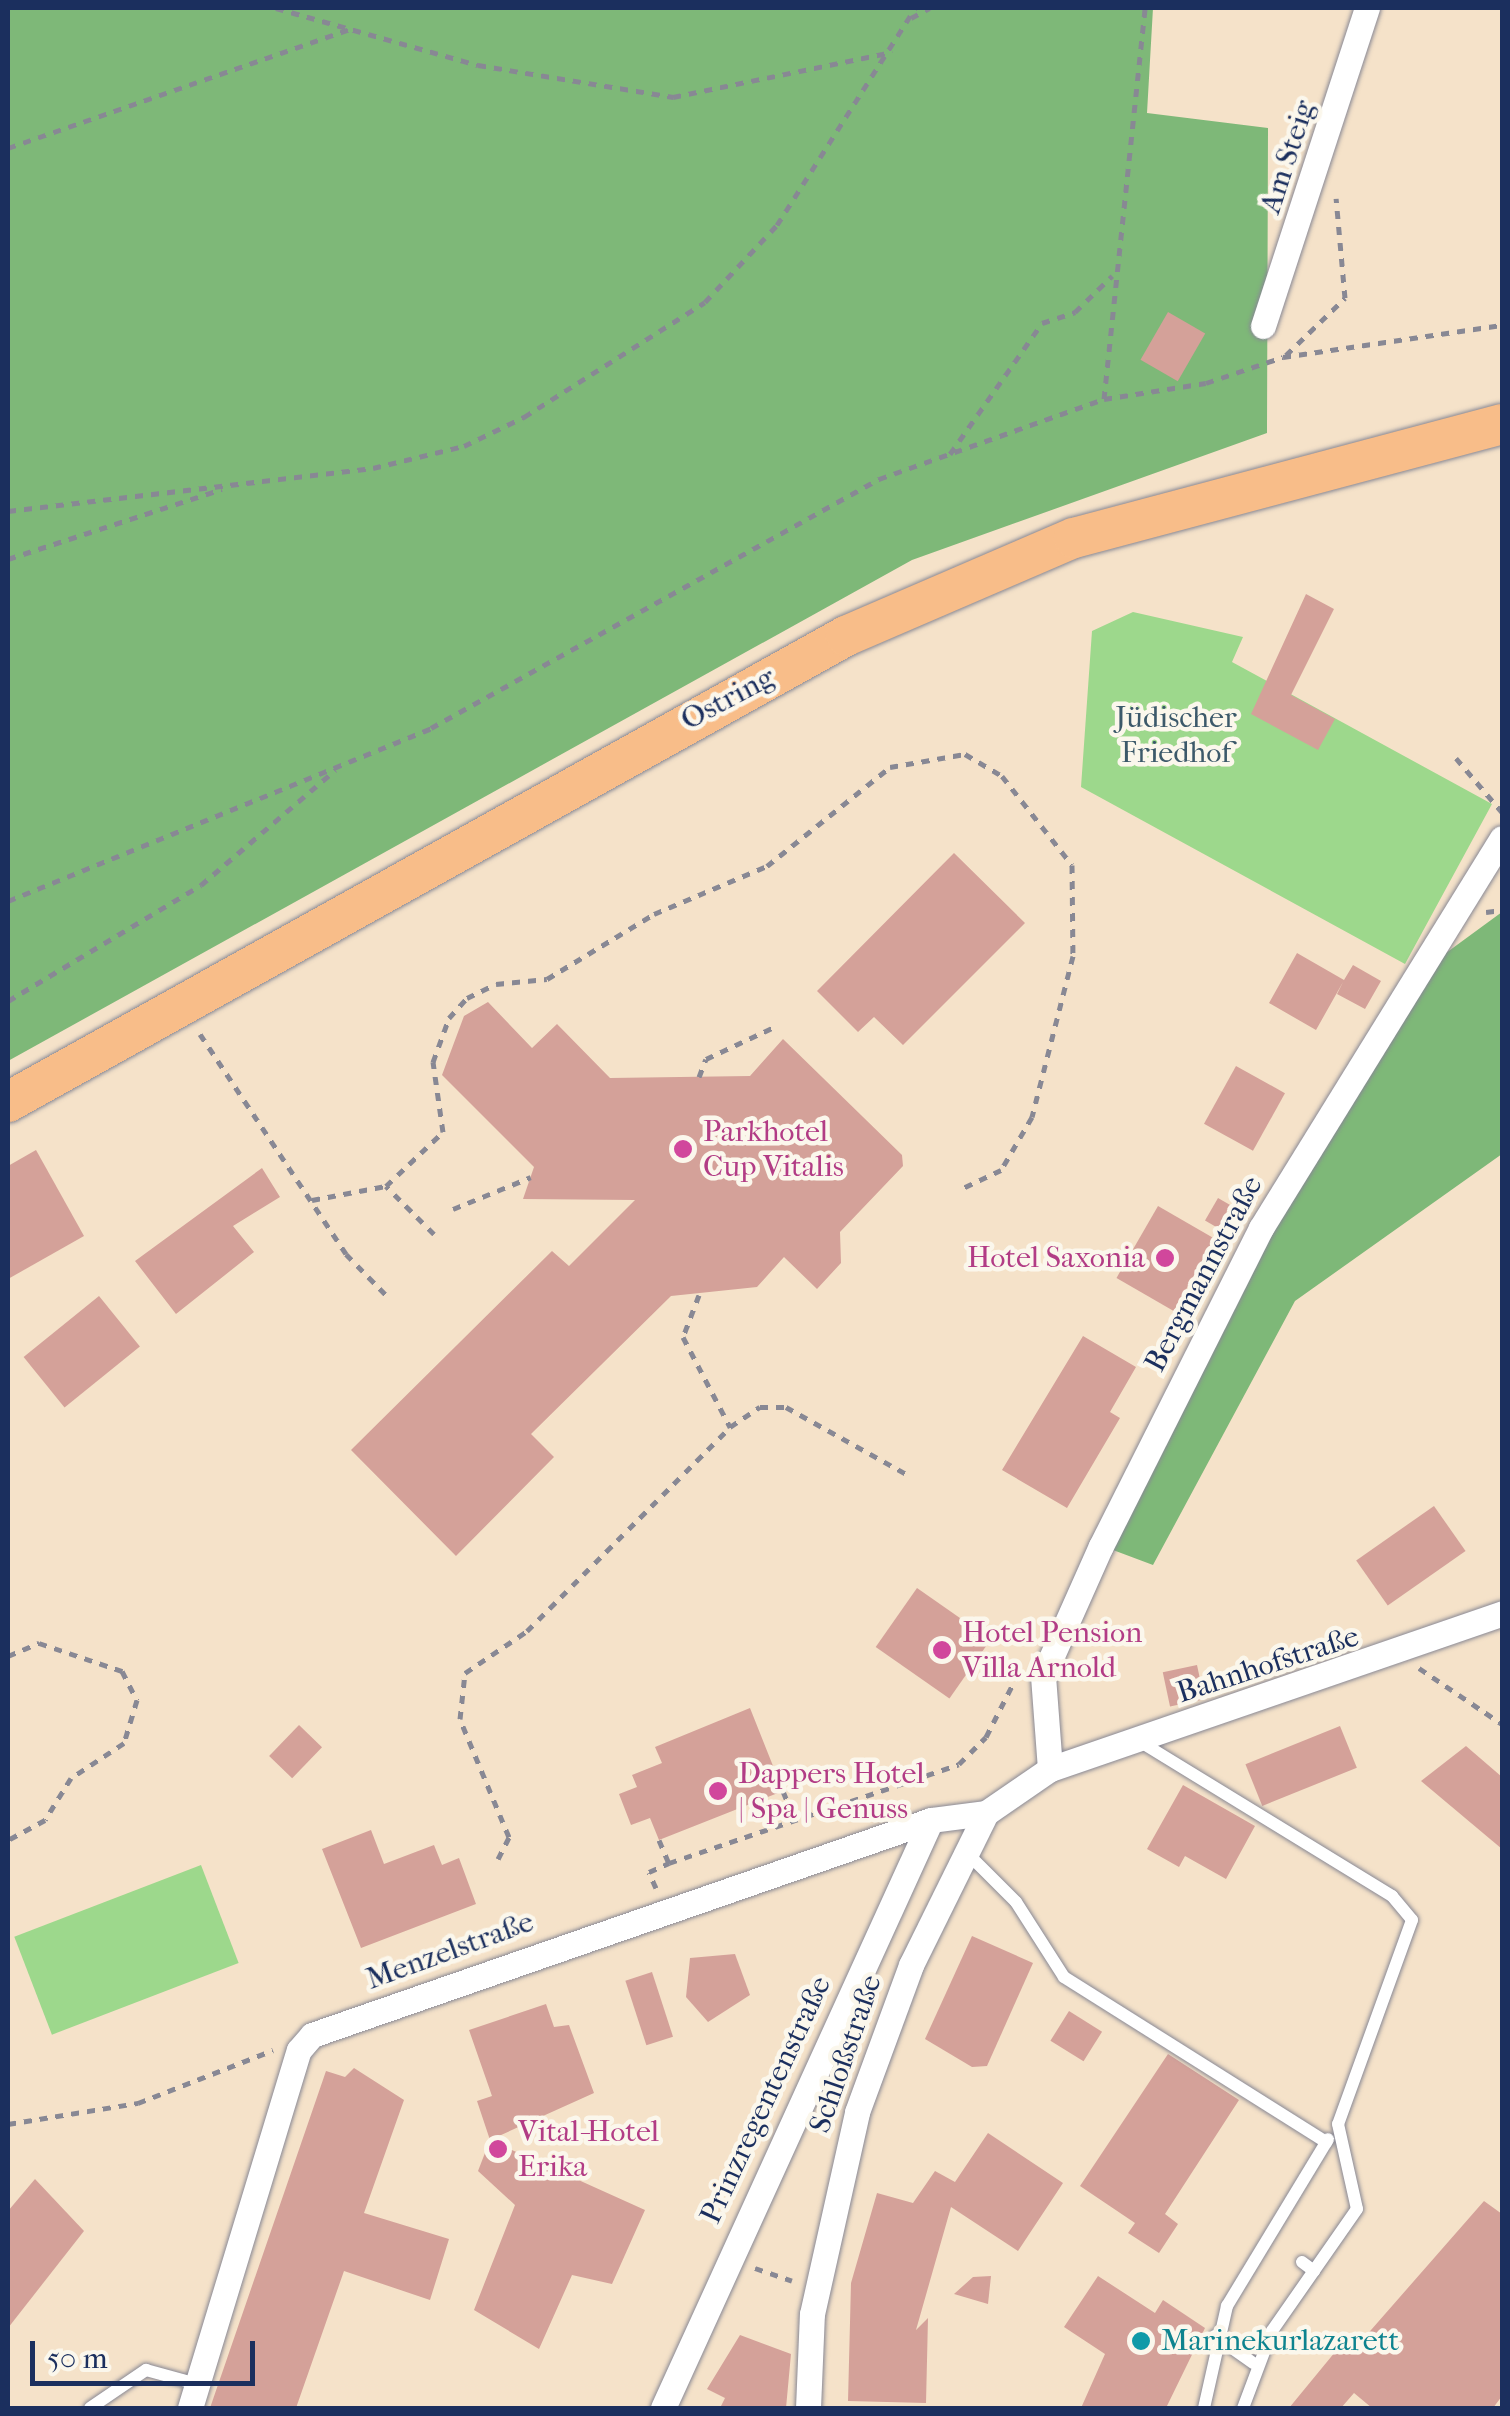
<!DOCTYPE html>
<html>
<head>
<meta charset="utf-8">
<style>
  body { margin:0 }
  #map { position:relative; width:1510px; height:2416px; overflow:hidden; background:#f5e2c9; font-family:"IM FELL French Canon",serif }
  div>[style] { position:absolute }
  [style*='--x'] { left:calc(var(--x)*1px); top:calc(var(--y)*1px); width:calc(var(--w)*1px); rotate:calc(var(--a)*1deg) }
  .green>* { inset:0; background:#9dd88c; transform-origin:0 0 }
  .forest>* { inset:0; background:#7eb878 }
  .building>* { inset:0; background:#d4a199; transform-origin:0 0 }
  .path>* { height:5px; margin-top:-2.5px; transform-origin:0; background:repeating-linear-gradient(90deg,#888894 0 8px,transparent 0 16px) }
  .roads { filter:drop-shadow(0 0 2px #888894) drop-shadow(0 0 2px #888894) }
  .service>* { height:12px; margin:-6px; padding:0 6px; transform-origin:6px; border-radius:6px; background:#fff }
  .minor>* { height:25px; margin:-12.5px; padding:0 12.5px; transform-origin:12.5px; border-radius:12.5px; background:#fff }
  .primary>* { height:40px; margin:-20px; padding:0 20px; transform-origin:20px; border-radius:20px; background:#f8bd89 }
  .dots>* { width:28px; height:28px; translate:-50% -50%; box-sizing:border-box; border:5px solid #fbf7ec; border-radius:50% }
  span { translate:-50% -50%; white-space:nowrap; text-align:center; line-height:1.15; -webkit-text-stroke:9px #fbf7ec; paint-order:stroke }
  .street-label { font-size:30px; color:#1b2f5e }
  .park-label { font-size:30px; color:#3c596a }
  .hotel-label { font-size:30px; color:#b23c85 }
  .left { translate:0 -50%; text-align:left }
  .right { translate:-100% -50%; text-align:right }
  .culture-label { font-size:30px; color:#0d838f }
  .frame { position:absolute; inset:0; border:10px solid #1b2f5e; pointer-events:none }
  .scale { position:absolute; left:30px; top:2341px; width:225px; height:45px; box-sizing:border-box; border:5px solid #1b2f5e; border-top:0; padding-left:12px; font-size:30px; line-height:35px; white-space:nowrap; color:#1b2f5e; -webkit-text-stroke:8px #fbf7ec; paint-order:stroke }
</style>
</head>
<body>
<div id="map">
  <div class="green">
    <i style="clip-path:polygon(1133px 612px,1243px 637px,1232px 662px,1492px 804px,1405px 964px,1081px 787px,1092px 631px)"></i>
    <i style="left:201px;top:1865px;width:105px;height:200px;rotate:69deg"></i>
  </div>
  <div class="forest">
    <i style="clip-path:polygon(8px 8px,1153px 8px,1147px 113px,1268px 128px,1267px 433px,912px 560px,8px 1061px)"></i>
    <i style="clip-path:polygon(1502px 912px,1502px 1154px,1295px 1301px,1153px 1565px,1113px 1550px,1275px 1227px,1446px 953px)"></i>
  </div>
  <div class="building">
    <i style="left:1168px;top:312px;width:43px;height:55px;rotate:30deg"></i>
    <i style="clip-path:polygon(1306px 594px,1334px 609px,1291px 695px,1335px 719px,1318px 750px,1251px 714px)"></i>
    <i style="clip-path:polygon(954px 853px,1025px 923px,903px 1045px,874px 1017px,858px 1032px,817px 991px)"></i>
    <i style="clip-path:polygon(1297px 953px,1344px 980px,1353px 965px,1381px 981px,1365px 1009px,1337px 994px,1343px 982px,1316px 1030px,1269px 1003px)"></i>
    <i style="clip-path:polygon(488px 1002px,532px 1048px,557px 1024px,610px 1078px,750px 1076px,783px 1039px,902px 1155px,903px 1166px,840px 1232px,841px 1263px,817px 1289px,784px 1257px,757px 1287px,671px 1296px,531px 1434px,554px 1457px,456px 1556px,351px 1450px,552px 1251px,569px 1266px,635px 1200px,523px 1199px,534px 1167px,442px 1075px,464px 1016px)"></i>
    <i style="left:1236px;top:1066px;width:56px;height:66px;rotate:29deg"></i>
    <i style="clip-path:polygon(36px 1150px,84px 1236px,8px 1279px,8px 1166px)"></i>
    <i style="clip-path:polygon(262px 1168px,280px 1197px,233px 1226px,254px 1252px,176px 1314px,135px 1261px)"></i>
    <i style="left:1218px;top:1198px;width:32px;height:26px;rotate:30deg"></i>
    <i style="left:1158px;top:1206px;width:66px;height:83px;rotate:30deg"></i>
    <i style="left:99px;top:1296px;width:65px;height:97px;rotate:51deg"></i>
    <i style="clip-path:polygon(1083px 1336px,1136px 1367px,1110px 1412px,1120px 1418px,1067px 1508px,1002px 1470px)"></i>
    <i style="left:1434px;top:1506px;width:55px;height:95px;rotate:55deg"></i>
    <i style="left:917px;top:1588px;width:90px;height:72px;rotate:35deg"></i>
    <i style="left:1197px;top:1665px;width:35px;height:35px;rotate:78deg"></i>
    <i style="clip-path:polygon(750px 1708px,783px 1791px,659px 1840px,650px 1818px,631px 1825px,619px 1794px,637px 1787px,632px 1775px,662px 1763px,655px 1747px)"></i>
    <i style="left:299px;top:1725px;width:32px;height:43px;rotate:44deg"></i>
    <i style="left:1340px;top:1726px;width:45px;height:102px;rotate:68deg"></i>
    <i style="clip-path:polygon(1466px 1746px,1502px 1777px,1502px 1849px,1421px 1781px)"></i>
    <i style="clip-path:polygon(1183px 1785px,1255px 1826px,1226px 1879px,1185px 1856px,1179px 1867px,1147px 1849px)"></i>
    <i style="clip-path:polygon(371px 1830px,384px 1864px,434px 1845px,442px 1865px,459px 1858px,476px 1904px,361px 1948px,322px 1849px)"></i>
    <i style="clip-path:polygon(972px 1936px,1033px 1963px,987px 2066px,972px 2067px,925px 2039px)"></i>
    <i style="clip-path:polygon(735px 1954px,750px 1995px,708px 2022px,686px 1997px,690px 1958px)"></i>
    <i style="left:652px;top:1972px;width:68px;height:28px;rotate:72deg"></i>
    <i style="clip-path:polygon(546px 2004px,554px 2027px,569px 2025px,594px 2093px,490px 2140px,477px 2101px,492px 2096px,469px 2030px)"></i>
    <i style="left:1069px;top:2011px;width:39px;height:35px;rotate:32deg"></i>
    <i style="clip-path:polygon(1168px 2054px,1239px 2100px,1165px 2214px,1178px 2224px,1159px 2253px,1128px 2233px,1135px 2223px,1080px 2186px)"></i>
    <i style="clip-path:polygon(354px 2068px,404px 2100px,364px 2213px,449px 2239px,430px 2300px,344px 2271px,296px 2408px,210px 2408px,326px 2071px,345px 2077px)"></i>
    <i style="clip-path:polygon(988px 2133px,1063px 2183px,1018px 2251px,951px 2207px,916px 2330px,928px 2318px,926px 2403px,848px 2401px,851px 2283px,877px 2193px,913px 2203px,935px 2171px,955px 2182px)"></i>
    <i style="clip-path:polygon(490px 2140px,645px 2210px,612px 2284px,572px 2275px,539px 2349px,474px 2310px,515px 2205px,478px 2171px)"></i>
    <i style="clip-path:polygon(35px 2179px,84px 2231px,8px 2328px,8px 2211px)"></i>
    <i style="clip-path:polygon(1484px 2201px,1502px 2214px,1502px 2396px,1493px 2408px,1372px 2408px,1354px 2393px,1341px 2408px,1289px 2408px,1340px 2346px,1350px 2354px)"></i>
    <i style="clip-path:polygon(991px 2276px,988px 2304px,954px 2294px,973px 2277px)"></i>
    <i style="clip-path:polygon(1098px 2276px,1155px 2313px,1163px 2300px,1205px 2328px,1166px 2408px,1081px 2408px,1105px 2354px,1064px 2327px)"></i>
    <i style="clip-path:polygon(740px 2335px,791px 2354px,786px 2408px,720px 2408px,725px 2398px,707px 2389px)"></i>
  </div>
  <div class="path">
    <i style="--x:276;--y:8;--w:210;--a:15.8"></i>
    <i style="--x:478;--y:65;--w:198;--a:9.3"></i>
    <i style="--x:673;--y:97;--w:224;--a:-11.6"></i>
    <i style="--x:911;--y:18;--w:21;--a:-28"></i>
    <i style="--x:8;--y:148;--w:361;--a:-19.2"></i>
    <i style="--x:1286;--y:355;--w:82;--a:-44"></i>
    <i style="--x:1345;--y:298;--w:100;--a:-95.1"></i>
    <i style="--x:1104;--y:399;--w:393;--a:-84"></i>
    <i style="--x:950;--y:454;--w:160;--a:-54.9"></i>
    <i style="--x:1042;--y:323;--w:35;--a:-18"></i>
    <i style="--x:1075;--y:312;--w:52;--a:-44.2"></i>
    <i style="--x:8;--y:511;--w:368;--a:-6.7"></i>
    <i style="--x:373;--y:468;--w:94;--a:-13.6"></i>
    <i style="--x:464;--y:446;--w:67;--a:-25.8"></i>
    <i style="--x:524;--y:417;--w:214;--a:-32.4"></i>
    <i style="--x:705;--y:302;--w:105;--a:-46.9"></i>
    <i style="--x:777;--y:225;--w:257;--a:-57.5"></i>
    <i style="--x:8;--y:559;--w:225;--a:-18.1"></i>
    <i style="--x:1456;--y:758;--w:71;--a:49.6"></i>
    <i style="--x:8;--y:901;--w:457;--a:-22.2"></i>
    <i style="--x:431;--y:728;--w:513;--a:-29.07"></i>
    <i style="--x:879;--y:479;--w:239;--a:-19.6"></i>
    <i style="--x:1104;--y:399;--w:103;--a:-8.9"></i>
    <i style="--x:1206;--y:383;--w:81;--a:-18.7"></i>
    <i style="--x:1283;--y:357;--w:221;--a:-8.3"></i>
    <i style="--x:1486;--y:912;--w:16;--a:-7"></i>
    <i style="--x:8;--y:1001;--w:225;--a:-31"></i>
    <i style="--x:201;--y:885;--w:177;--a:-40.6"></i>
    <i style="--x:200;--y:1034;--w:264;--a:56.4"></i>
    <i style="--x:346;--y:1254;--w:57;--a:45.7"></i>
    <i style="--x:699;--y:1077;--w:19;--a:-69"></i>
    <i style="--x:706;--y:1059;--w:73;--a:-25.2"></i>
    <i style="--x:312;--y:1200;--w:75;--a:-10.7"></i>
    <i style="--x:453;--y:1209;--w:84;--a:-22.3"></i>
    <i style="--x:434;--y:1234;--w:68;--a:-135"></i>
    <i style="--x:386;--y:1186;--w:79;--a:-43.5"></i>
    <i style="--x:443;--y:1132;--w:71;--a:-98.1"></i>
    <i style="--x:433;--y:1062;--w:47;--a:-70"></i>
    <i style="--x:449;--y:1018;--w:27;--a:-48"></i>
    <i style="--x:467;--y:998;--w:32;--a:-26"></i>
    <i style="--x:496;--y:984;--w:51;--a:-5.6"></i>
    <i style="--x:547;--y:979;--w:125;--a:-31.3"></i>
    <i style="--x:654;--y:914;--w:123;--a:-23"></i>
    <i style="--x:767;--y:866;--w:158;--a:-38.8"></i>
    <i style="--x:890;--y:767;--w:76;--a:-9.8"></i>
    <i style="--x:965;--y:754;--w:43;--a:30.7"></i>
    <i style="--x:1002;--y:776;--w:113;--a:51.8"></i>
    <i style="--x:1072;--y:865;--w:91;--a:89.4"></i>
    <i style="--x:1073;--y:956;--w:166;--a:104.3"></i>
    <i style="--x:1032;--y:1117;--w:61;--a:120.3"></i>
    <i style="--x:1001;--y:1170;--w:42;--a:154.7"></i>
    <i style="--x:699;--y:1295;--w:45;--a:110.9"></i>
    <i style="--x:683;--y:1337;--w:102;--a:62.4"></i>
    <i style="--x:8;--y:1656;--w:34;--a:-23"></i>
    <i style="--x:39;--y:1643;--w:88;--a:18.6"></i>
    <i style="--x:122;--y:1671;--w:33;--a:63"></i>
    <i style="--x:137;--y:1700;--w:45;--a:106.8"></i>
    <i style="--x:124;--y:1743;--w:64;--a:146.6"></i>
    <i style="--x:71;--y:1778;--w:49;--a:121.8"></i>
    <i style="--x:45;--y:1820;--w:42;--a:151.6"></i>
    <i style="--x:1419;--y:1668;--w:100;--a:34"></i>
    <i style="--x:783;--y:1791;--w:32;--a:68"></i>
    <i style="--x:659;--y:1840;--w:25;--a:67"></i>
    <i style="--x:498;--y:1859;--w:25;--a:-63"></i>
    <i style="--x:509;--y:1837;--w:128;--a:-112.6"></i>
    <i style="--x:460;--y:1719;--w:46;--a:-83.8"></i>
    <i style="--x:465;--y:1673;--w:75;--a:-34.1"></i>
    <i style="--x:527;--y:1631;--w:288;--a:-45.1"></i>
    <i style="--x:730;--y:1427;--w:36;--a:-34"></i>
    <i style="--x:760;--y:1407;--w:26;--a:0"></i>
    <i style="--x:786;--y:1407;--w:142;--a:29.1"></i>
    <i style="--x:656;--y:1888;--w:17;--a:-114"></i>
    <i style="--x:649;--y:1872;--w:22;--a:-24"></i>
    <i style="--x:669;--y:1863;--w:306;--a:-18.8"></i>
    <i style="--x:959;--y:1764;--w:38;--a:-45"></i>
    <i style="--x:986;--y:1737;--w:64;--a:-63"></i>
    <i style="--x:8;--y:2124;--w:132;--a:-9.2"></i>
    <i style="--x:138;--y:2103;--w:145;--a:-21.4"></i>
    <i style="--x:755;--y:2268;--w:39;--a:19"></i>
  </div>
  <div class="roads">
    <div class="service">
      <i style="--x:1139;--y:1741;--w:297;--a:31.5"></i>
      <i style="--x:1392;--y:1896;--w:31;--a:50"></i>
      <i style="--x:1412;--y:1920;--w:217;--a:109.9"></i>
      <i style="--x:1338;--y:2124;--w:87;--a:77.4"></i>
      <i style="--x:1357;--y:2209;--w:149;--a:124.9"></i>
      <i style="--x:1272;--y:2331;--w:82;--a:110.6"></i>
      <i style="--x:967;--y:1853;--w:69;--a:45"></i>
      <i style="--x:1016;--y:1902;--w:89;--a:57.4"></i>
      <i style="--x:1064;--y:1977;--w:310;--a:32.2"></i>
      <i style="--x:1302;--y:2262;--w:15;--a:37"></i>
      <i style="--x:1215;--y:2336;--w:47;--a:35.4"></i>
      <i style="--x:90;--y:2408;--w:68;--a:-34.2"></i>
      <i style="--x:146;--y:2370;--w:53;--a:15.4"></i>
      <i style="--x:1204;--y:2408;--w:105;--a:-77.3"></i>
      <i style="--x:1227;--y:2306;--w:195;--a:-58.8"></i>
    </div>
    <div class="minor">
      <i style="--x:1263;--y:326;--w:335;--a:-71.9"></i>
      <i style="--x:1050;--y:1769;--w:93;--a:-94.3"></i>
      <i style="--x:1043;--y:1676;--w:142;--a:-66"></i>
      <i style="--x:1101;--y:1546;--w:356;--a:-63.3"></i>
      <i style="--x:1261;--y:1228;--w:458;--a:-58.3"></i>
      <i style="--x:190;--y:2408;--w:374;--a:-73.1"></i>
      <i style="--x:299;--y:2050;--w:20;--a:-49"></i>
      <i style="--x:312;--y:2035;--w:655;--a:-19.15"></i>
      <i style="--x:931;--y:1820;--w:55;--a:-7.3"></i>
      <i style="--x:663;--y:2408;--w:646;--a:-65.5"></i>
      <i style="--x:808;--y:2408;--w:94;--a:-87.6"></i>
      <i style="--x:812;--y:2314;--w:207;--a:-77.4"></i>
      <i style="--x:857;--y:2112;--w:157;--a:-69.8"></i>
      <i style="--x:911;--y:1965;--w:169;--a:-63.7"></i>
      <i style="--x:986;--y:1813;--w:78;--a:-34.5"></i>
      <i style="--x:1050;--y:1769;--w:478;--a:-19"></i>
    </div>
    <div class="primary">
      <i style="--x:8;--y:1102;--w:959;--a:-29.08"></i>
      <i style="--x:846;--y:636;--w:248;--a:-23.3"></i>
      <i style="--x:1074;--y:538;--w:443;--a:-14.9"></i>
    </div>
  </div>
  <div class="dots">
    <i style="left:683px;top:1149px;background:#d1479c"></i>
    <i style="left:1165px;top:1258px;background:#d1479c"></i>
    <i style="left:942px;top:1650px;background:#d1479c"></i>
    <i style="left:718px;top:1791px;background:#d1479c"></i>
    <i style="left:498px;top:2149px;background:#d1479c"></i>
    <i style="left:1141px;top:2341px;background:#0f9aa8"></i>
  </div>
  <div class="street-label">
    <span style="left:1288px;top:157px;rotate:-72deg">Am Steig</span>
    <span style="left:728px;top:699px;rotate:-28deg">Ostring</span>
    <span style="left:1204px;top:1274px;rotate:-62deg">Bergmannstraße</span>
    <span style="left:1268px;top:1665px;rotate:-18deg">Bahnhofstraße</span>
    <span style="left:450px;top:1951px;rotate:-20deg">Menzelstraße</span>
    <span style="left:846px;top:2054px;rotate:-71deg">Schloßstraße</span>
    <span style="left:766px;top:2100px;rotate:-65deg">Prinzregentenstraße</span>
  </div>
  <div class="park-label">
    <span style="left:1176px;top:735px">Jüdischer<br>Friedhof</span>
  </div>
  <div class="hotel-label">
    <span class="left" style="left:703px;top:1149px">Parkhotel<br>Cup Vitalis</span>
    <span class="right" style="left:1145px;top:1258px">Hotel Saxonia</span>
    <span class="left" style="left:962px;top:1650px">Hotel Pension<br>Villa Arnold</span>
    <span class="left" style="left:738px;top:1791px">Dappers Hotel<br>| Spa | Genuss</span>
    <span class="left" style="left:518px;top:2149px">Vital-Hotel<br>Erika</span>
  </div>
  <div class="culture-label">
    <span class="left" style="left:1161px;top:2341px">Marinekurlazarett</span>
  </div>
  <div class="frame"></div>
  <div class="scale">50 m</div>
</div>
</body>
</html>
